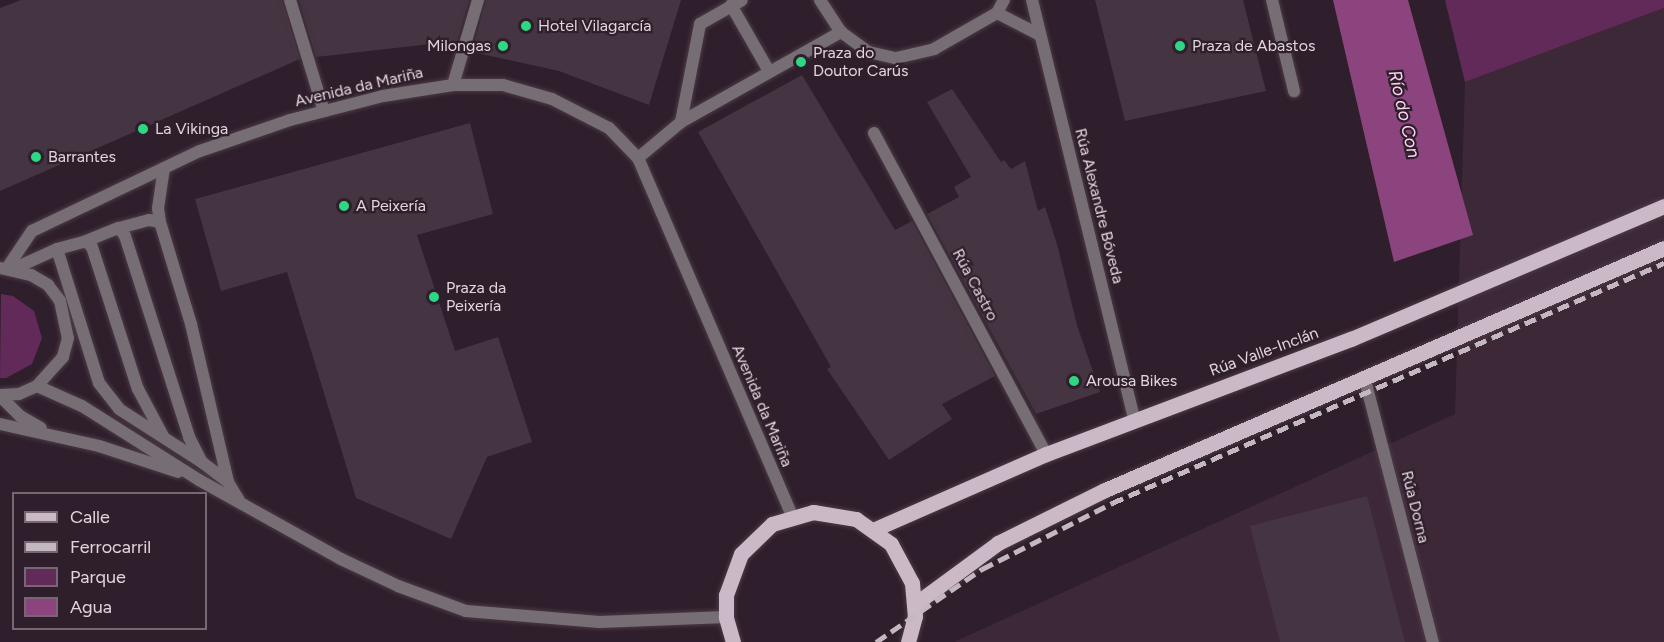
<!DOCTYPE html>
<html>
<head>
<meta charset="utf-8">
<style>
  body { margin:0 }
  #map { position:relative; width:1664px; height:642px; overflow:hidden; background:#2f1e2b; font-family:Figtree,sans-serif }
  div>[style] { position:absolute }
  [style*='--x'] { left:calc(var(--x)*1px); top:calc(var(--y)*1px); width:calc(var(--w)*1px); rotate:calc(var(--a)*1deg) }
  .built>* { inset:0; background:#3d2838 }
  .green>* { inset:0; background:#622a58 }
  .water>* { inset:0; background:#8b447d }
  .building>* { inset:0; background:#453441 }
  .roads { filter:drop-shadow(0 0 2px #4b3b47) drop-shadow(0 0 2px #4b3b47) }
  .service>* { height:12px; margin:-6px; padding:0 6px; transform-origin:6px; border-radius:6px; background:#776e75 }
  .pedestrian>* { height:12px; margin:-6px; padding:0 6px; transform-origin:6px; border-radius:6px; background:#776e75 }
  .minor>* { height:12px; margin:-6px; padding:0 6px; transform-origin:6px; border-radius:6px; background:#776e75 }
  .tertiary>* { height:12px; margin:-6px; padding:0 6px; transform-origin:6px; border-radius:6px; background:#776e75 }
  .primary>* { height:15px; margin:-7.5px; padding:0 7.5px; transform-origin:7.5px; border-radius:7.5px; background:#ccb9c7 }
  .rail>* { height:4.5px; margin-top:-2.25px; transform-origin:0; background:repeating-linear-gradient(90deg,#c4b8c0 0 12px,transparent 0 18px) }
  .dots>* { width:16px; height:16px; translate:-50% -50%; box-sizing:border-box; border:3px solid #2f1e2b; border-radius:50% }
  span { translate:-50% -50%; white-space:nowrap; text-align:center; line-height:1.15; -webkit-text-stroke:4.5px #2f1e2b; paint-order:stroke }
  .poi-label { font-size:16px; color:#e1d5dd }
  .left { translate:0 -50%; text-align:left }
  .right { translate:-100% -50%; text-align:right }
  .street-label { font-size:16px; color:#e1d5dd }
  .water-label { font-size:18px; color:#fcd3f2; font-style:italic }
  .legend { position:absolute; left:12px; top:492px; width:195px; height:138px; box-sizing:border-box; background:#2f1e2b; border:2px solid #766772; margin:0; padding:8px 10px; list-style:none; font-size:18px; color:#e1d5dd }
  .legend li { display:flex; align-items:center; gap:12px; height:30px }
  .legend b { width:30px; border:2px solid #766772 }
</style>
</head>
<body>
<div id="map">
  <div class="built">
    <i style="clip-path:polygon(1664px 8px,1664px 642px,954px 642px,1455px 414px,1465px 82px)"></i>
  </div>
  <div class="green">
    <i style="clip-path:polygon(1445px 0,1664px 0,1664px 8px,1465px 82px)"></i>
    <i style="clip-path:polygon(1px 294px,13px 296px,34px 311px,42px 338px,32px 364px,6px 378px,0 378px)"></i>
  </div>
  <div class="water">
    <i style="clip-path:polygon(1333px 0,1408px 0,1473px 235px,1394px 262px)"></i>
  </div>
  <div class="building">
    <i style="clip-path:polygon(21px 0,282px 0,300px 59px,0 191px,0 8px)"></i>
    <i style="clip-path:polygon(299px 0,469px 0,457px 41px,316px 57px)"></i>
    <i style="clip-path:polygon(486px 0,681px 0,649px 105px,559px 71px,472px 52px)"></i>
    <i style="clip-path:polygon(1095px 0,1243px 0,1266px 91px,1125px 121px)"></i>
    <i style="clip-path:polygon(802px 75px,895px 230px,912px 221px,995px 376px,942px 404px,952px 419px,889px 460px,827px 369px,831px 367px,698px 132px)"></i>
    <i style="clip-path:polygon(952px 89px,1001px 162px,1004px 160px,1011px 169px,1025px 161px,1038px 211px,1045px 207px,1057px 244px,1077px 325px,1100px 392px,1036px 414px,927px 214px,959px 197px,954px 187px,971px 177px,927px 102px)"></i>
    <i style="clip-path:polygon(470px 123px,493px 214px,417px 235px,455px 351px,498px 337px,532px 442px,487px 457px,451px 539px,356px 498px,287px 272px,221px 291px,195px 199px)"></i>
    <i style="clip-path:polygon(1367px 496px,1405px 642px,1280px 642px,1250px 526px)"></i>
  </div>
  <div class="roads">
    <div class="service">
      <i style="--x:820;--y:0;--w:38;--a:57"></i>
      <i style="--x:841;--y:32;--w:34;--a:36"></i>
      <i style="--x:869;--y:52;--w:28;--a:13"></i>
      <i style="--x:896;--y:58;--w:39;--a:-13"></i>
      <i style="--x:934;--y:49;--w:73;--a:-29.7"></i>
      <i style="--x:997;--y:13;--w:15;--a:-62"></i>
      <i style="--x:731;--y:5;--w:76;--a:60.1"></i>
      <i style="--x:997;--y:13;--w:48;--a:27.1"></i>
      <i style="--x:681;--y:122;--w:100;--a:-79"></i>
      <i style="--x:700;--y:24;--w:48;--a:-29.7"></i>
      <i style="--x:874;--y:133;--w:364;--a:61.8"></i>
      <i style="--x:638;--y:158;--w:56;--a:-39.9"></i>
      <i style="--x:681;--y:122;--w:184;--a:-29.4"></i>
      <i style="--x:164;--y:168;--w:40;--a:98.5"></i>
      <i style="--x:158;--y:208;--w:14;--a:82"></i>
      <i style="--x:160;--y:222;--w:107;--a:73.1"></i>
      <i style="--x:191;--y:324;--w:162;--a:76.8"></i>
      <i style="--x:119;--y:228;--w:31;--a:-15"></i>
      <i style="--x:149;--y:220;--w:11;--a:10"></i>
      <i style="--x:86;--y:241;--w:35;--a:-22"></i>
      <i style="--x:119;--y:228;--w:10;--a:53"></i>
      <i style="--x:125;--y:236;--w:211;--a:72.3"></i>
      <i style="--x:189;--y:437;--w:28;--a:63"></i>
      <i style="--x:57;--y:249;--w:30;--a:-15"></i>
      <i style="--x:86;--y:241;--w:8;--a:45"></i>
      <i style="--x:92;--y:247;--w:149;--a:72.1"></i>
      <i style="--x:138;--y:389;--w:53;--a:62"></i>
      <i style="--x:13;--y:269;--w:48;--a:-24.4"></i>
      <i style="--x:57;--y:249;--w:140;--a:72.6"></i>
      <i style="--x:99;--y:383;--w:33;--a:52"></i>
      <i style="--x:119;--y:409;--w:100;--a:32.7"></i>
      <i style="--x:203;--y:463;--w:31;--a:37"></i>
      <i style="--x:228;--y:482;--w:21;--a:59"></i>
    </div>
    <div class="pedestrian">
      <i style="--x:290;--y:0;--w:116;--a:73"></i>
      <i style="--x:1272;--y:0;--w:94;--a:76.4"></i>
      <i style="--x:453;--y:85;--w:89;--a:-73.6"></i>
      <i style="--x:7;--y:268;--w:45;--a:-56"></i>
      <i style="--x:32;--y:231;--w:186;--a:-25.5"></i>
      <i style="--x:200;--y:151;--w:95;--a:-19"></i>
      <i style="--x:290;--y:120;--w:96;--a:-14.5"></i>
      <i style="--x:383;--y:96;--w:71;--a:-8.9"></i>
      <i style="--x:453;--y:85;--w:50;--a:0"></i>
      <i style="--x:503;--y:85;--w:51;--a:15.9"></i>
      <i style="--x:552;--y:99;--w:64;--a:27"></i>
      <i style="--x:609;--y:128;--w:42;--a:46"></i>
    </div>
    <div class="minor">
      <i style="--x:1032;--y:0;--w:432;--a:76.3"></i>
      <i style="--x:1365;--y:380;--w:271;--a:75.5"></i>
    </div>
    <div class="tertiary">
      <i style="--x:638;--y:158;--w:390;--a:66.7"></i>
      <i style="--x:0;--y:268;--w:32;--a:13"></i>
      <i style="--x:31;--y:275;--w:20;--a:30"></i>
      <i style="--x:48;--y:285;--w:20;--a:53"></i>
      <i style="--x:60;--y:301;--w:38;--a:78"></i>
      <i style="--x:68;--y:338;--w:20;--a:105"></i>
      <i style="--x:63;--y:357;--w:39;--a:132"></i>
      <i style="--x:37;--y:386;--w:20;--a:156"></i>
      <i style="--x:19;--y:394;--w:19;--a:177"></i>
      <i style="--x:37;--y:386;--w:49;--a:24"></i>
      <i style="--x:82;--y:406;--w:138;--a:32.3"></i>
      <i style="--x:199;--y:480;--w:162;--a:29.1"></i>
      <i style="--x:341;--y:559;--w:63;--a:25.3"></i>
      <i style="--x:398;--y:586;--w:72;--a:20.2"></i>
      <i style="--x:466;--y:611;--w:134;--a:4.7"></i>
      <i style="--x:600;--y:622;--w:126;--a:-2.3"></i>
      <i style="--x:0;--y:396;--w:28;--a:45"></i>
      <i style="--x:20;--y:416;--w:24;--a:30"></i>
      <i style="--x:0;--y:424;--w:101;--a:12.5"></i>
      <i style="--x:99;--y:446;--w:83;--a:18.2"></i>
    </div>
    <div class="primary">
      <i style="--x:875;--y:529;--w:187;--a:-23.7"></i>
      <i style="--x:1046;--y:454;--w:326;--a:-20.7"></i>
      <i style="--x:1351;--y:339;--w:340;--a:-23"></i>
      <i style="--x:915;--y:604;--w:103;--a:-36.3"></i>
      <i style="--x:998;--y:543;--w:119;--a:-26.4"></i>
      <i style="--x:1105;--y:490;--w:609;--a:-23.41"></i>
      <i style="--x:733;--y:642;--w:26;--a:-106"></i>
      <i style="--x:726;--y:617;--w:22;--a:-90"></i>
      <i style="--x:726;--y:595;--w:44;--a:-69.9"></i>
      <i style="--x:741;--y:554;--w:43;--a:-44.1"></i>
      <i style="--x:772;--y:524;--w:43;--a:-16.3"></i>
      <i style="--x:813;--y:512;--w:44;--a:9.2"></i>
      <i style="--x:856;--y:519;--w:43;--a:35.5"></i>
      <i style="--x:891;--y:544;--w:44;--a:61.7"></i>
      <i style="--x:912;--y:583;--w:33;--a:85"></i>
      <i style="--x:915;--y:616;--w:27;--a:105"></i>
    </div>
  </div>
  <div class="rail">
    <i style="--x:876;--y:642;--w:129;--a:-34.6"></i>
    <i style="--x:982;--y:569;--w:146;--a:-26.9"></i>
    <i style="--x:1112;--y:503;--w:602;--a:-23.5"></i>
  </div>
  <div class="dots">
    <i style="left:526px;top:26px;background:#2ed883"></i>
    <i style="left:503px;top:46px;background:#2ed883"></i>
    <i style="left:1180px;top:46px;background:#2ed883"></i>
    <i style="left:801px;top:62px;background:#2ed883"></i>
    <i style="left:143px;top:129px;background:#2ed883"></i>
    <i style="left:36px;top:157px;background:#2ed883"></i>
    <i style="left:344px;top:206px;background:#2ed883"></i>
    <i style="left:434px;top:297px;background:#2ed883"></i>
    <i style="left:1074px;top:381px;background:#2ed883"></i>
  </div>
  <div class="poi-label">
    <span class="left" style="left:538px;top:26px">Hotel Vilagarcía</span>
    <span class="right" style="left:491px;top:46px">Milongas</span>
    <span class="left" style="left:1192px;top:46px">Praza de Abastos</span>
    <span class="left" style="left:813px;top:62px">Praza do<br>Doutor Carús</span>
    <span class="left" style="left:155px;top:129px">La Vikinga</span>
    <span class="left" style="left:48px;top:157px">Barrantes</span>
    <span class="left" style="left:356px;top:206px">A Peixería</span>
    <span class="left" style="left:446px;top:297px">Praza da<br>Peixería</span>
    <span class="left" style="left:1086px;top:381px">Arousa Bikes</span>
  </div>
  <div class="street-label">
    <span style="left:359px;top:87px;rotate:-13deg">Avenida da Mariña</span>
    <span style="left:1099px;top:206px;rotate:76deg">Rúa Alexandre Bóveda</span>
    <span style="left:975px;top:285px;rotate:62deg">Rúa Castro</span>
    <span style="left:1264px;top:352px;rotate:-20deg">Rúa Valle-Inclán</span>
    <span style="left:762px;top:406px;rotate:67deg">Avenida da Mariña</span>
    <span style="left:1415px;top:507px;rotate:76deg">Rúa Dorna</span>
  </div>
  <div class="water-label">
    <span style="left:1404px;top:114px;rotate:77deg">Río do Con</span>
  </div>
  <ul class="legend">
  <li><b style="height:8px;background:#ccb9c7"></b>Calle</li>
  <li><b style="height:8px;background:#c4b8c0"></b>Ferrocarril</li>
  <li><b style="height:16px;background:#622a58"></b>Parque</li>
  <li><b style="height:16px;background:#8b447d"></b>Agua</li>
  </ul>
</div>
</body>
</html>
